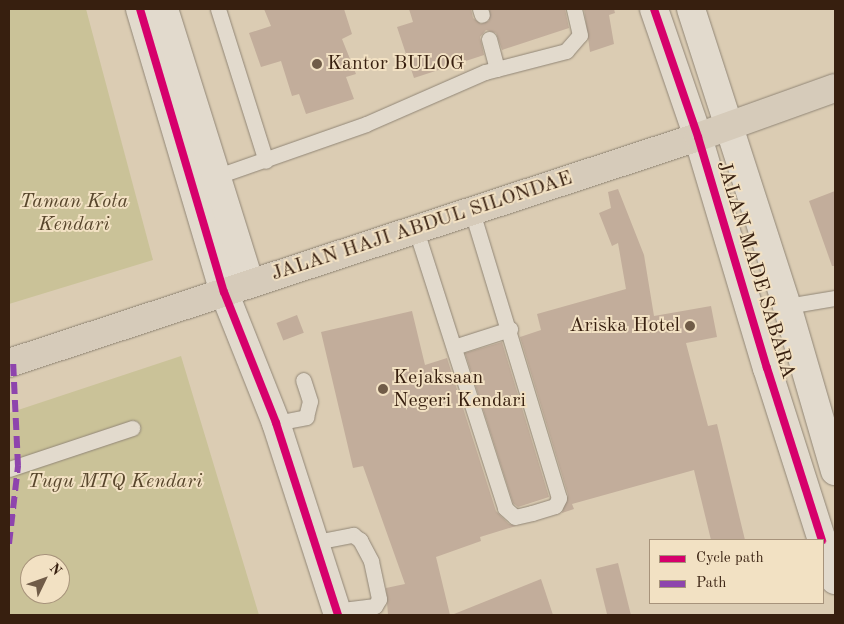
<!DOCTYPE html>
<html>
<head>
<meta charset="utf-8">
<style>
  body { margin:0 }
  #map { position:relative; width:844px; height:624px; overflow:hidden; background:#dbccb3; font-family:"Old Standard TT",serif }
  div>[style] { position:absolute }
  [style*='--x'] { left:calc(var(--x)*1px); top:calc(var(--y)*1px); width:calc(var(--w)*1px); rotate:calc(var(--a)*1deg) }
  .green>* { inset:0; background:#cac298 }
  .building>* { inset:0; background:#c2ad9b; transform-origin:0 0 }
  .roads { filter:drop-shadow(0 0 1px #918676) drop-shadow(0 0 1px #918676) }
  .lane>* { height:15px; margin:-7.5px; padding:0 7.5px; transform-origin:7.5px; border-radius:7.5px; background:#e2dacd }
  .street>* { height:28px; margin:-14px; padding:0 14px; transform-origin:14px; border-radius:14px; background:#e2dacd }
  .secondary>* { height:28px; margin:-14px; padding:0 14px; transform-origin:14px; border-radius:14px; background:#e2dacd }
  .highway>* { height:28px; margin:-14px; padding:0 14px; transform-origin:14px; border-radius:14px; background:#d6cbba }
  .quiet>* { height:6px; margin-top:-3px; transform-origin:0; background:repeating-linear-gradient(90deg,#8e44ad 0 12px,transparent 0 18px) }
  .cycleway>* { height:8px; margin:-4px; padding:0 4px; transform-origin:4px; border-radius:4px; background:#d6006c }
  .dots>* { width:14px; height:14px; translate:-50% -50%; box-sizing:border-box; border:2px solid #f2e1c3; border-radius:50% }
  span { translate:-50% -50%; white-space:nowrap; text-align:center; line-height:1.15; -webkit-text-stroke:4px #f2e1c3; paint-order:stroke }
  .poi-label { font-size:20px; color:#371f0f }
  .left { translate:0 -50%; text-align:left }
  .right { translate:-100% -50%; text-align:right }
  .park-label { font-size:20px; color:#58462c; font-style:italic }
  .street-label { font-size:20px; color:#371f0f }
  .frame { position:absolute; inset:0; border:10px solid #371f0f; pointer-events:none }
  .legend { position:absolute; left:649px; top:539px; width:175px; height:65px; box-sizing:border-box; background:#f2e1c3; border:1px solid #a7937b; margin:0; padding:6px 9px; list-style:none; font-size:15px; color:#371f0f }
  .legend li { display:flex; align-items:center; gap:10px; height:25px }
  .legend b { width:25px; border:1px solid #a7937b }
  .north { position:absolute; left:20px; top:554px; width:50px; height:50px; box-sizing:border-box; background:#f2e1c3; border:1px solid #a7937b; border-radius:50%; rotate:48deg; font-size:14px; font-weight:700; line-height:20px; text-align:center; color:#371f0f }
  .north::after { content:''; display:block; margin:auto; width:18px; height:22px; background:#705c48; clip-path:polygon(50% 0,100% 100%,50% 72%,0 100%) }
</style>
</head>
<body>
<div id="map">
  <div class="green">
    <i style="clip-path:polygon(9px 9px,86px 9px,153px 260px,9px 304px)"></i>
    <i style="clip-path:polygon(evenodd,181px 356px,259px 615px,9px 615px,9px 413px,181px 356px,30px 564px,60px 564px,60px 594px,30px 594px,30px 564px)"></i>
  </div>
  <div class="building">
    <i style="clip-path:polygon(264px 9px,344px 9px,352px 34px,342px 39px,356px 74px,346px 77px,354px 99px,306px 114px,299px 94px,292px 96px,281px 61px,261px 67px,249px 33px,271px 26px)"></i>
    <i style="clip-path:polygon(409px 9px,471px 9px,473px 18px,481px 24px,489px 21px,490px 9px,565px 9px,569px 28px,502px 50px,496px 33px,486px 30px,480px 37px,484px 55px,414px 78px,397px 27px,413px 22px)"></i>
    <i style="clip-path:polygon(584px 9px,614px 9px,615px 13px,609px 15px,614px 44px,590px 52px)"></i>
    <i style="clip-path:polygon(618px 189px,644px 255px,654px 316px,711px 306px,717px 337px,686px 343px,708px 426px,717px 424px,745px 540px,711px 540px,694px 470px,572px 504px,574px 509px,562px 513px,568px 495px,520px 337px,541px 330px,537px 314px,626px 289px,618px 243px,612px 246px,599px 213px,611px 208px,608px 192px)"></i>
    <i style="clip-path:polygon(835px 191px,835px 266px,832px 266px,809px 201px)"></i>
    <i style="clip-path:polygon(412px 311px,425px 365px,447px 358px,496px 511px,509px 524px,516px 526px,480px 537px,481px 541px,436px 557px,450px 615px,388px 615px,386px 588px,405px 584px,363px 466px,353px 468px,321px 332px)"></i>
    <i style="left:297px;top:315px;width:19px;height:22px;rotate:69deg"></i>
    <i style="clip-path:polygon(502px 342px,549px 497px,518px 507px,513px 503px,465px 353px)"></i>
    <i style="left:618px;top:563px;width:54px;height:23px;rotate:76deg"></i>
    <i style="clip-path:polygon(541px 579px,553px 615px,454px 615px,454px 614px)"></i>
  </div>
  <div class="roads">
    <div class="lane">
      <i style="--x:218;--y:9;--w:159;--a:72.5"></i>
      <i style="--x:480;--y:9;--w:6;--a:72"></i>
      <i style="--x:489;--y:39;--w:31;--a:75"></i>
      <i style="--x:215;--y:177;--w:160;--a:-19.3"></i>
      <i style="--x:366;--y:124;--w:130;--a:-23.6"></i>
      <i style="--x:485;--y:72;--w:84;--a:-14.5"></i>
      <i style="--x:566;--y:51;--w:21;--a:-49"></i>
      <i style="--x:580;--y:35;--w:27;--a:-103"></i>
      <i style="--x:415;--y:227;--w:295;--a:72.2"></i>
      <i style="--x:505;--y:508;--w:13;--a:42"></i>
      <i style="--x:515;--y:517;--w:17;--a:-13"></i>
      <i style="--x:532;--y:513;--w:24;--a:-17"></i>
      <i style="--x:555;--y:506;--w:9;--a:-63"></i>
      <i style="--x:559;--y:498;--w:300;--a:-106.9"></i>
      <i style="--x:787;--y:306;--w:49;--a:-9.5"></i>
      <i style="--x:454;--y:347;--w:59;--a:-17.8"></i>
      <i style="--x:276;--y:423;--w:31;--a:-11"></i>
      <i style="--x:306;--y:417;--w:16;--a:-76"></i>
      <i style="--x:310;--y:401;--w:22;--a:-108"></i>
      <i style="--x:9;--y:469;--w:130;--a:-18.4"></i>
      <i style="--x:316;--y:542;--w:38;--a:-11"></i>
      <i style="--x:353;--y:535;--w:9;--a:36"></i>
      <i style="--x:360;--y:540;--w:24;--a:62"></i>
      <i style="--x:371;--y:561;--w:39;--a:78"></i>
      <i style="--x:379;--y:599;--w:8;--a:120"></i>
      <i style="--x:375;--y:606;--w:39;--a:173"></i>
    </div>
    <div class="street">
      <i style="--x:140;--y:9;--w:295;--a:73.5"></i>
      <i style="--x:164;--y:9;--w:287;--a:72.6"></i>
    </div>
    <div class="secondary">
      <i style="--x:654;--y:9;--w:135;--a:71"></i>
      <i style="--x:698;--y:137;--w:241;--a:73.4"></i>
      <i style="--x:767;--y:368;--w:181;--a:72.3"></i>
      <i style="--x:691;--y:9;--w:312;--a:72.1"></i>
      <i style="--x:787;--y:306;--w:172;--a:73.8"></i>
      <i style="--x:224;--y:292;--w:141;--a:68.3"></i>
      <i style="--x:276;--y:423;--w:202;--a:72.1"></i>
      <i style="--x:823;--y:541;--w:41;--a:72.9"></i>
    </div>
    <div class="highway">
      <i style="--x:9;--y:363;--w:725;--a:-18.16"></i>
      <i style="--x:698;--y:137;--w:145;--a:-19.7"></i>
    </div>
  </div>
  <div class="quiet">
    <i style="--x:9;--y:544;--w:79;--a:-83.4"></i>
    <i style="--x:18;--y:466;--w:105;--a:-92.7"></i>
  </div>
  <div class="cycleway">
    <i style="--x:140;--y:9;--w:295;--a:73.5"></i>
    <i style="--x:224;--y:292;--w:141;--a:68.3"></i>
    <i style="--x:276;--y:423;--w:202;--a:72.1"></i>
    <i style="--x:654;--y:9;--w:135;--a:71"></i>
    <i style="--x:698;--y:137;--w:241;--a:73.4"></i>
    <i style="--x:767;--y:368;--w:181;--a:72.3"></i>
  </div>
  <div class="dots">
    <i style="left:317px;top:64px;background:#705c48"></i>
    <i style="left:690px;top:326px;background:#705c48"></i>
    <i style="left:383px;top:389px;background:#705c48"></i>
  </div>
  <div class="poi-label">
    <span class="left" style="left:327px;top:64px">Kantor BULOG</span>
    <span class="right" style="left:680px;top:326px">Ariska Hotel</span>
    <span class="left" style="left:393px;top:390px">Kejaksaan<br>Negeri Kendari</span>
  </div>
  <div class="park-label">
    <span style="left:74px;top:214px">Taman Kota<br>Kendari</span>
    <span style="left:115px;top:482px">Tugu MTQ Kendari</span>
  </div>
  <div class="street-label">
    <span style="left:422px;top:227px;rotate:-18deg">JALAN HAJI ABDUL SILONDAE</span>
    <span style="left:755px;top:270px;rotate:73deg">JALAN MADE SABARA</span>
  </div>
  <div class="frame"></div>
  <ul class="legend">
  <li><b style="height:6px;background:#d6006c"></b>Cycle path</li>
  <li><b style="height:6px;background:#8e44ad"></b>Path</li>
  </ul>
  <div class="north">N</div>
</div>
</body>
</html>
